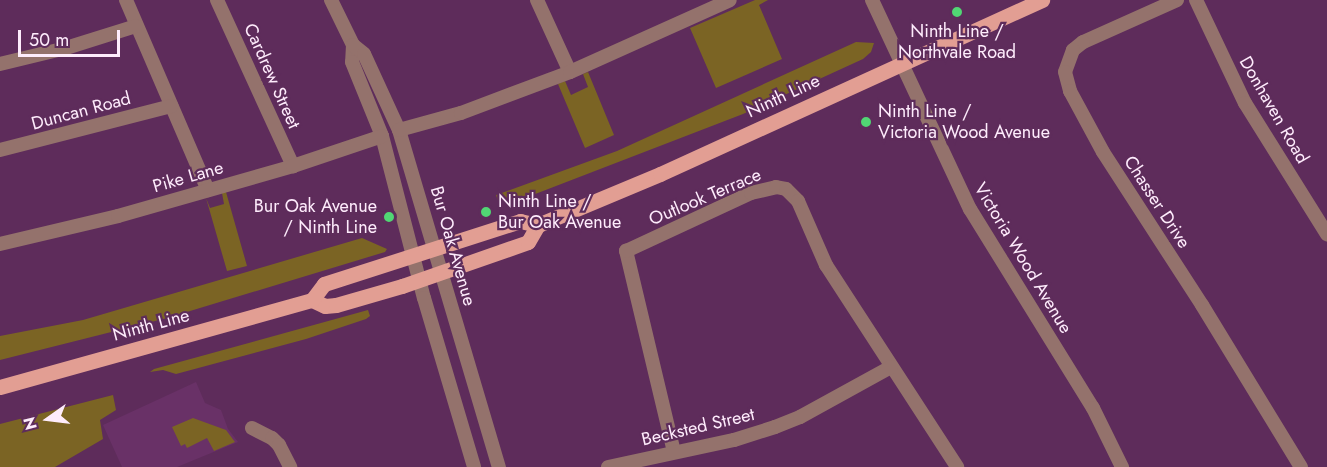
<!DOCTYPE html>
<html>
<head>
<meta charset="utf-8">
<style>
  body { margin:0 }
  #map { position:relative; width:1327px; height:467px; overflow:hidden; background:#5e2c5b; font-family:Jost,sans-serif }
  div>[style] { position:absolute }
  [style*='--x'] { left:calc(var(--x)*1px); top:calc(var(--y)*1px); width:calc(var(--w)*1px); rotate:calc(var(--a)*1deg) }
  .built>* { inset:0; background:#693167 }
  .green>* { inset:0; background:#7b6424 }
  .minor>* { height:14px; margin:-7px; padding:0 7px; transform-origin:7px; border-radius:7px; background:#94726c }
  .major>* { height:15px; margin:-7.5px; padding:0 7.5px; transform-origin:7.5px; border-radius:7.5px; background:#e29e93 }
  .dots>* { width:16px; height:16px; translate:-50% -50%; box-sizing:border-box; border:3px solid #5e2c5b; border-radius:50% }
  span { translate:-50% -50%; white-space:nowrap; text-align:center; line-height:1.15; -webkit-text-stroke:4.5px #5e2c5b; paint-order:stroke }
  .poi-label { font-size:18px; color:#feecfc }
  .left { translate:0 -50%; text-align:left }
  .right { translate:-100% -50%; text-align:right }
  .street-label { font-size:18px; color:#feecfc }
  .north { position:absolute; left:18px; top:389px; width:60px; height:60px; -webkit-text-stroke:4px #5e2c5b; paint-order:stroke; rotate:256deg; font-size:16px; font-weight:700; line-height:24px; text-align:center; color:#feecfc }
  .north::after { content:''; display:block; margin:auto; width:21px; height:27px; background:#feecfc; clip-path:polygon(50% 0,100% 100%,50% 72%,0 100%) }
  .scale { position:absolute; left:18px; top:30px; width:102px; height:27px; box-sizing:border-box; border:3px solid #feecfc; border-top:0; padding-left:8px; font-size:18px; line-height:21px; white-space:nowrap; color:#feecfc; -webkit-text-stroke:4px #5e2c5b; paint-order:stroke }
</style>
</head>
<body>
<div id="map">
  <div class="built">
    <i style="clip-path:polygon(196px 382px,205px 403px,221px 410px,228px 429px,238px 442px,177px 467px,122px 467px,103px 425px)"></i>
  </div>
  <div class="green">
    <i style="clip-path:polygon(755px 0,768px 0,759px 5px,782px 59px,716px 88px,690px 28px)"></i>
    <i style="clip-path:polygon(856px 42px,874px 43px,871px 52px,863px 59px,743px 114px,507px 205px,504px 199px,498px 201px,496px 195px,617px 151px)"></i>
    <i style="clip-path:polygon(588px 72px,614px 135px,585px 148px,558px 84px,565px 81px,571px 95px,588px 87px,583px 74px)"></i>
    <i style="clip-path:polygon(226px 192px,247px 266px,227px 271px,206px 198px,210px 208px,224px 204px,222px 193px)"></i>
    <i style="clip-path:polygon(362px 238px,387px 249px,385px 252px,167px 318px,0 360px,0 336px,83px 320px)"></i>
    <i style="clip-path:polygon(368px 310px,370px 316px,366px 319px,306px 339px,176px 374px,163px 370px,150px 372px,154px 369px)"></i>
    <i style="clip-path:polygon(113px 395px,116px 410px,100px 420px,103px 439px,55px 467px,0 467px,0 424px)"></i>
    <i style="clip-path:polygon(193px 418px,226px 430px,235px 442px,214px 451px,207px 438px,187px 448px,185px 444px,181px 446px,172px 427px)"></i>
  </div>
  <div class="minor">
    <i style="--x:126;--y:0;--w:207;--a:66.7"></i>
    <i style="--x:217;--y:0;--w:183;--a:65.4"></i>
    <i style="--x:331;--y:0;--w:50;--a:63.9"></i>
    <i style="--x:353;--y:45;--w:17;--a:93"></i>
    <i style="--x:352;--y:62;--w:80;--a:67.9"></i>
    <i style="--x:382;--y:136;--w:167;--a:75.5"></i>
    <i style="--x:424;--y:298;--w:176;--a:73.5"></i>
    <i style="--x:537;--y:0;--w:79;--a:65.4"></i>
    <i style="--x:872;--y:0;--w:231;--a:64.9"></i>
    <i style="--x:970;--y:209;--w:234;--a:58.3"></i>
    <i style="--x:1093;--y:408;--w:66;--a:63.8"></i>
    <i style="--x:1177;--y:0;--w:103;--a:155.9"></i>
    <i style="--x:1083;--y:42;--w:13;--a:141"></i>
    <i style="--x:1073;--y:50;--w:23;--a:110"></i>
    <i style="--x:1065;--y:72;--w:20;--a:75"></i>
    <i style="--x:1070;--y:91;--w:69;--a:61.6"></i>
    <i style="--x:1103;--y:152;--w:182;--a:57.1"></i>
    <i style="--x:1202;--y:305;--w:190;--a:58.6"></i>
    <i style="--x:1196;--y:0;--w:114;--a:64.6"></i>
    <i style="--x:1245;--y:103;--w:155;--a:58"></i>
    <i style="--x:353;--y:45;--w:14;--a:39"></i>
    <i style="--x:364;--y:54;--w:84;--a:65.3"></i>
    <i style="--x:399;--y:130;--w:352;--a:73.5"></i>
    <i style="--x:0;--y:64;--w:68;--a:-13.6"></i>
    <i style="--x:66;--y:48;--w:73;--a:-17.4"></i>
    <i style="--x:399;--y:130;--w:64;--a:-15.3"></i>
    <i style="--x:461;--y:113;--w:116;--a:-20.6"></i>
    <i style="--x:570;--y:72;--w:175;--a:-24.2"></i>
    <i style="--x:0;--y:150;--w:177;--a:-14.4"></i>
    <i style="--x:0;--y:244;--w:121;--a:-13.3"></i>
    <i style="--x:118;--y:216;--w:182;--a:-15.9"></i>
    <i style="--x:293;--y:166;--w:94;--a:-18.6"></i>
    <i style="--x:252;--y:428;--w:22;--a:27"></i>
    <i style="--x:272;--y:438;--w:10;--a:45"></i>
    <i style="--x:279;--y:445;--w:25;--a:63"></i>
    <i style="--x:674;--y:452;--w:207;--a:-103.4"></i>
    <i style="--x:626;--y:251;--w:138;--a:-24.9"></i>
    <i style="--x:751;--y:193;--w:26;--a:-13"></i>
    <i style="--x:776;--y:187;--w:10;--a:11"></i>
    <i style="--x:786;--y:189;--w:17;--a:45"></i>
    <i style="--x:798;--y:201;--w:70;--a:66.4"></i>
    <i style="--x:826;--y:265;--w:241;--a:57"></i>
    <i style="--x:608;--y:467;--w:129;--a:-12.1"></i>
    <i style="--x:734;--y:440;--w:43;--a:-17.6"></i>
    <i style="--x:775;--y:427;--w:27;--a:-22"></i>
    <i style="--x:800;--y:417;--w:104;--a:-28.8"></i>
  </div>
  <div class="major">
    <i style="--x:312;--y:300;--w:14;--a:25"></i>
    <i style="--x:325;--y:306;--w:11;--a:-5"></i>
    <i style="--x:336;--y:305;--w:69;--a:-16.1"></i>
    <i style="--x:402;--y:286;--w:133;--a:-19.2"></i>
    <i style="--x:528;--y:242;--w:20;--a:-60"></i>
    <i style="--x:0;--y:387;--w:324;--a:-15.6"></i>
    <i style="--x:312;--y:300;--w:20;--a:-53"></i>
    <i style="--x:324;--y:284;--w:206;--a:-17.8"></i>
    <i style="--x:520;--y:221;--w:18;--a:13"></i>
    <i style="--x:538;--y:225;--w:132;--a:-22.7"></i>
    <i style="--x:660;--y:174;--w:420;--a:-24.5"></i>
  </div>
  <div class="dots">
    <i style="left:957px;top:12px;background:#51d674"></i>
    <i style="left:866px;top:122px;background:#51d674"></i>
    <i style="left:486px;top:212px;background:#51d674"></i>
    <i style="left:389px;top:217px;background:#51d674"></i>
  </div>
  <div class="poi-label">
    <span style="left:957px;top:42px">Ninth Line /<br>Northvale Road</span>
    <span class="left" style="left:878px;top:122px">Ninth Line /<br>Victoria Wood Avenue</span>
    <span class="left" style="left:498px;top:212px">Ninth Line /<br>Bur Oak Avenue</span>
    <span class="right" style="left:377px;top:217px">Bur Oak Avenue<br>/ Ninth Line</span>
  </div>
  <div class="street-label">
    <span style="left:272px;top:76px;rotate:66deg">Cardrew Street</span>
    <span style="left:783px;top:96px;rotate:-25deg">Ninth Line</span>
    <span style="left:1274px;top:110px;rotate:60deg">Donhaven Road</span>
    <span style="left:81px;top:111px;rotate:-15deg">Duncan Road</span>
    <span style="left:188px;top:177px;rotate:-16deg">Pike Lane</span>
    <span style="left:705px;top:197px;rotate:-23deg">Outlook Terrace</span>
    <span style="left:1157px;top:202px;rotate:57deg">Chasser Drive</span>
    <span style="left:453px;top:246px;rotate:74deg">Bur Oak Avenue</span>
    <span style="left:1023px;top:258px;rotate:59deg">Victoria Wood Avenue</span>
    <span style="left:151px;top:325px;rotate:-15deg">Ninth Line</span>
    <span style="left:698px;top:427px;rotate:-13deg">Becksted Street</span>
  </div>
  <div class="north">N</div>
  <div class="scale">50 m</div>
</div>
</body>
</html>
